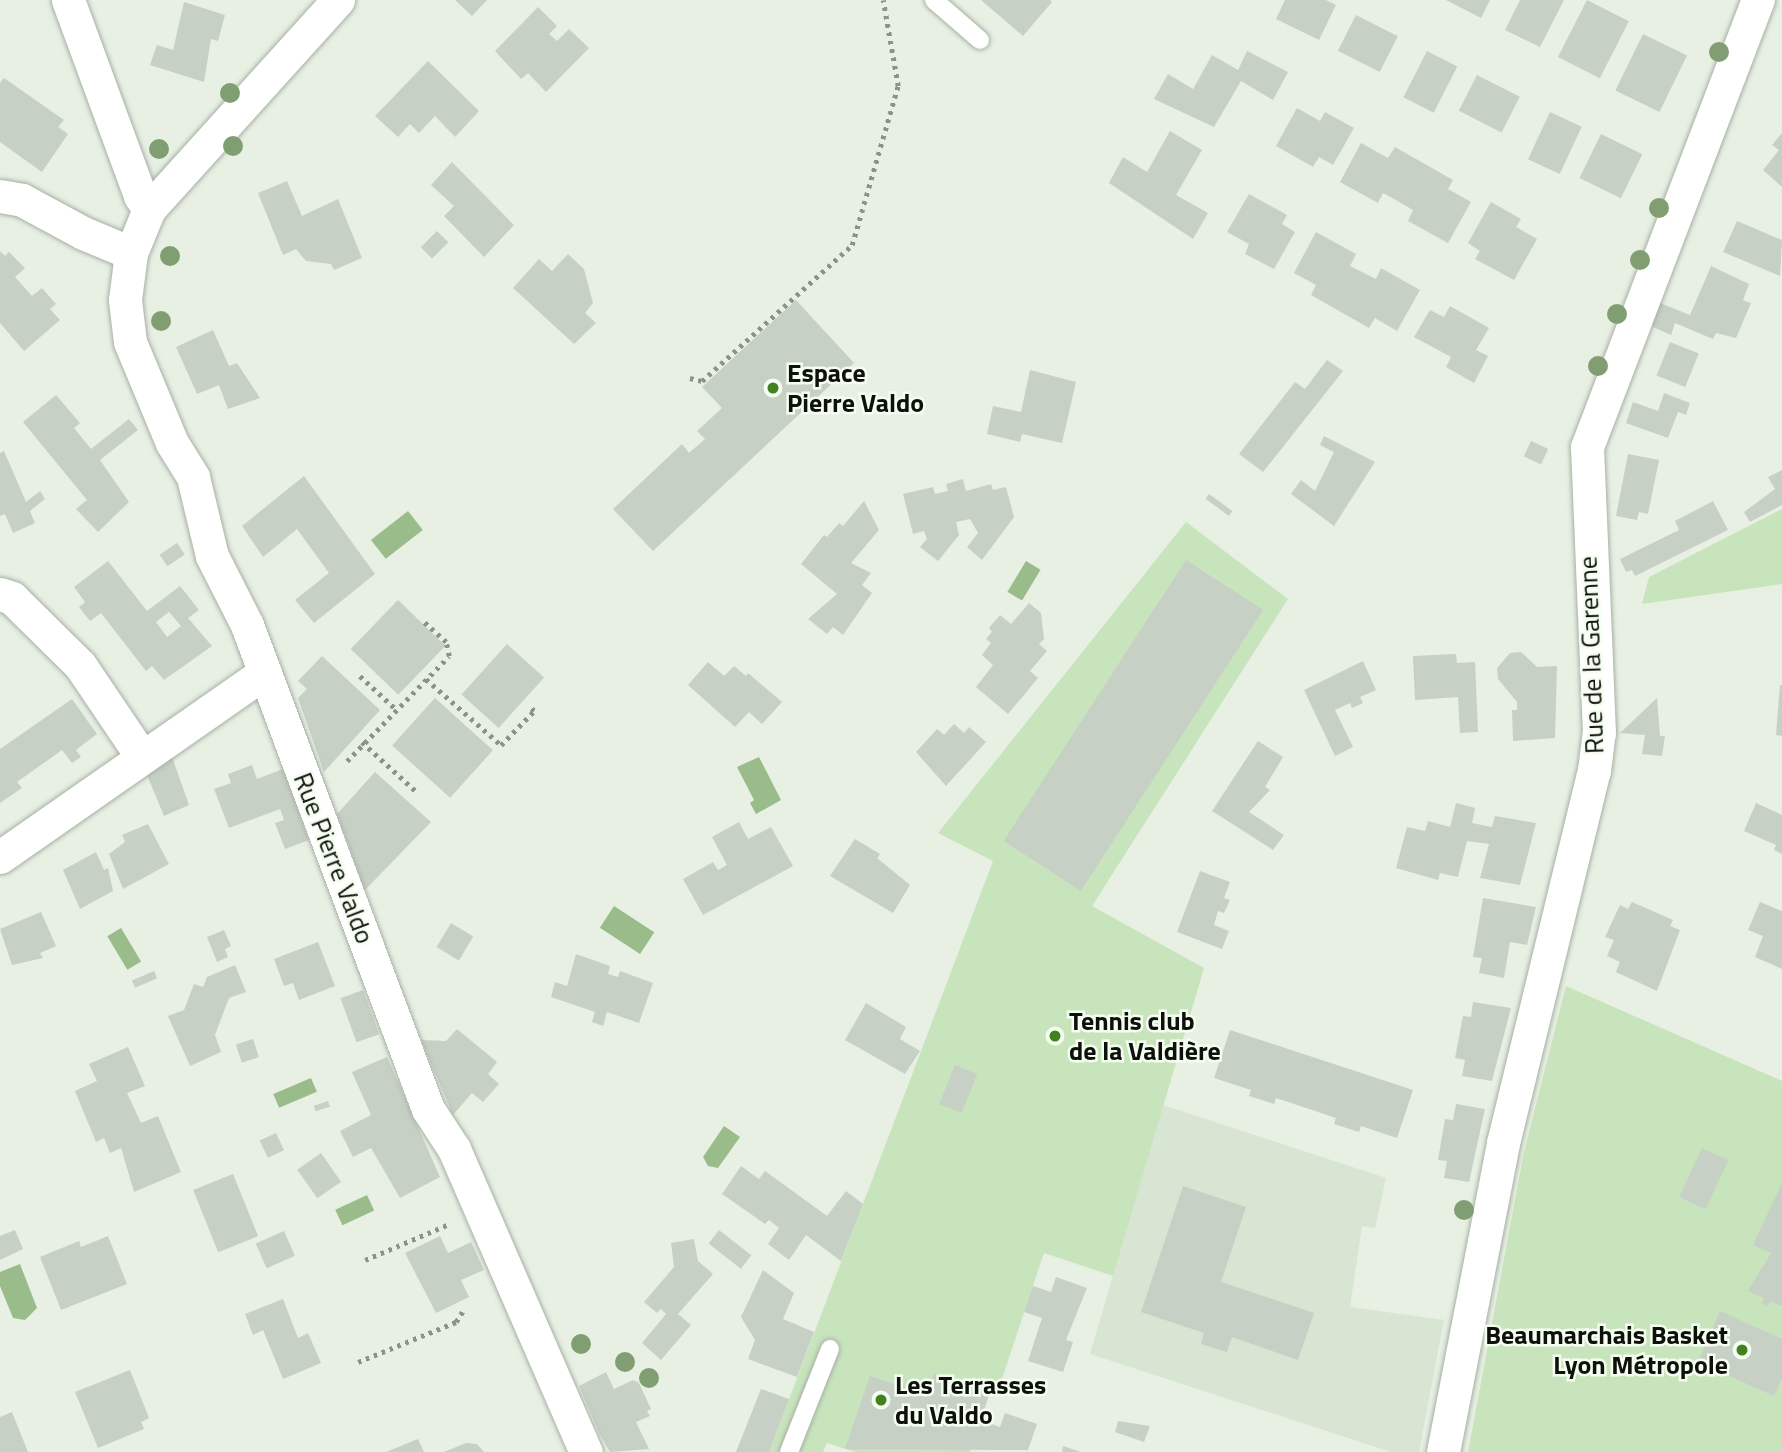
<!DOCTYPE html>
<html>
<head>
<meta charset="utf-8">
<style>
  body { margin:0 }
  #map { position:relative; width:1782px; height:1452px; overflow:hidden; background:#e7f0e3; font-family:"Titillium Web",sans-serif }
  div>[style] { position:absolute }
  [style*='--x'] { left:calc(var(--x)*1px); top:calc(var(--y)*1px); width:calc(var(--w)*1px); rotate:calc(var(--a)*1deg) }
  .built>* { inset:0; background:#d7e5d2 }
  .green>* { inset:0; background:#c8e4bd }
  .water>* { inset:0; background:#99bc8a; transform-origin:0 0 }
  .building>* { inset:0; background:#c7d0c4; transform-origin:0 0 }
  .path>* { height:4.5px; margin-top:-2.25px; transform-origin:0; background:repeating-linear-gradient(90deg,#8c9288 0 3.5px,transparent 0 8.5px) }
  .roads { filter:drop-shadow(0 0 2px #a7b0a4) drop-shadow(0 0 2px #a7b0a4) }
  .service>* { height:18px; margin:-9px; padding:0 9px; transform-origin:9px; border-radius:9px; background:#fff }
  .minor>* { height:33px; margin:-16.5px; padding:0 16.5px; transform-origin:16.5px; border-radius:16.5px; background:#fff }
  .trees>* { width:20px; height:20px; margin:-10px; border-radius:50%; background:#819e72 }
  .dots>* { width:19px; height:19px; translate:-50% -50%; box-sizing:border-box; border:4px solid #f4fdf0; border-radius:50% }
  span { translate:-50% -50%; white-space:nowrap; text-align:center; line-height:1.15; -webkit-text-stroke:5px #f4fdf0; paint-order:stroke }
  .poi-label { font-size:26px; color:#0d100b; font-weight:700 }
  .left { translate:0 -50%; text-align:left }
  .right { translate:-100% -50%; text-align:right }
  .street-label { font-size:26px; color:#0d100b }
</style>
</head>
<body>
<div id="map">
  <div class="built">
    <i style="clip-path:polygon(1163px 1105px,1386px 1178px,1375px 1228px,1362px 1226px,1350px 1307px,1444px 1320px,1419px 1452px,1391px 1452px,1090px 1354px)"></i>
  </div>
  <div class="green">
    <i style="clip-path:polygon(1782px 509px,1782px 584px,1642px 604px,1649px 577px)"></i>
    <i style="clip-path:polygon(1186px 522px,1288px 599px,1092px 906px,1204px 968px,1113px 1276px,1044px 1253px,996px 1397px,989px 1395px,970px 1452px,855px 1452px,827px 1443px,823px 1452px,769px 1452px,993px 861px,938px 833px)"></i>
    <i style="clip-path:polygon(1566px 986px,1782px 1081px,1782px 1452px,1468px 1452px,1524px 1152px)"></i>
  </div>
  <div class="water">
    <i style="left:408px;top:511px;width:24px;height:47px;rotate:52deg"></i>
    <i style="left:1026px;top:561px;width:17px;height:36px;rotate:31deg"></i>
    <i style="clip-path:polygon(759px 757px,781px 800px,756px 814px,750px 803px,754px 800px,737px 767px)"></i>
    <i style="left:614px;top:906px;width:48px;height:26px;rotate:33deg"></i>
    <i style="left:121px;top:928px;width:39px;height:16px;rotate:59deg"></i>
    <i style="left:311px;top:1078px;width:15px;height:41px;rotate:67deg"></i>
    <i style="clip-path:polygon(724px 1126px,740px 1137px,718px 1168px,708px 1166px,703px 1157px)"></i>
    <i style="left:367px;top:1195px;width:17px;height:35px;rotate:65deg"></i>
    <i style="clip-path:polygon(20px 1264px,37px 1308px,25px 1320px,13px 1318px,0 1286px,0 1272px)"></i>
  </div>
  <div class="building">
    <i style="clip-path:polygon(455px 0,487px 0,472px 16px)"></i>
    <i style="clip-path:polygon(981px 0,1050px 0,1052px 2px,1023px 36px)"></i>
    <i style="clip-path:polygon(1285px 0,1326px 0,1336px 5px,1319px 40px,1276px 19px)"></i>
    <i style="clip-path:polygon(1446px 0,1490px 0,1481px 18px)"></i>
    <i style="clip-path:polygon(1520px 0,1564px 0,1540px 47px,1505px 30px)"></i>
    <i style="left:1587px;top:0;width:47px;height:64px;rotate:27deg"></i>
    <i style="clip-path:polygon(184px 2px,225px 15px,218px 41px,211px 39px,204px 82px,150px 65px,157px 45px,173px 50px)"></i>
    <i style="clip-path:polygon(538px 7px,557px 26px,549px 34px,557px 41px,569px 29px,589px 48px,546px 92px,528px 73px,521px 79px,495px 51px)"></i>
    <i style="left:1356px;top:15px;width:47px;height:40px;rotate:27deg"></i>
    <i style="left:1643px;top:34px;width:49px;height:63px;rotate:26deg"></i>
    <i style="clip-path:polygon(1247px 51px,1288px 72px,1273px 100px,1241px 81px,1214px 127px,1154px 99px,1168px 74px,1193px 89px,1212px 55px,1238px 70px)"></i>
    <i style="left:1427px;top:51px;width:34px;height:52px;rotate:27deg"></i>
    <i style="clip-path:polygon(428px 61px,479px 111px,455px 137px,435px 116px,419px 133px,410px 124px,398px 137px,375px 116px)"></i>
    <i style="left:1477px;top:75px;width:48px;height:40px;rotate:27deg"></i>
    <i style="clip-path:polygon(4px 78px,64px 120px,58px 127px,68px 134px,42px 172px,0 142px,0 83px)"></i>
    <i style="clip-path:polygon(1297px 108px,1320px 121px,1325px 112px,1354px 128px,1333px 165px,1319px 157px,1313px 167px,1276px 146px)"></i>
    <i style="left:1550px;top:112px;width:35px;height:52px;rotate:25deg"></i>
    <i style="clip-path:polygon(1170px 131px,1202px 150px,1176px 195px,1208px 213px,1193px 239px,1109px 183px,1123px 157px,1147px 172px)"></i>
    <i style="clip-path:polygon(1782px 133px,1782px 187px,1763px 170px,1779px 150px,1772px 145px)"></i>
    <i style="left:1601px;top:134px;width:46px;height:49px;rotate:26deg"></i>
    <i style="clip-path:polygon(1361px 143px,1388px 158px,1395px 147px,1453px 180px,1448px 189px,1471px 202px,1448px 243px,1408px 221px,1413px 210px,1401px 203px,1383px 193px,1378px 203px,1340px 182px)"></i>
    <i style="clip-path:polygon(452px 162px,514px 225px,484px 257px,444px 216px,454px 206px,431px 185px)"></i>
    <i style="clip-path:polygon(287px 181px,302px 216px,338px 199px,362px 258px,334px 270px,331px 264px,306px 261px,296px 249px,283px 255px,258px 193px)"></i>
    <i style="clip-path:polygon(1249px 194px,1287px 215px,1282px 224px,1295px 232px,1274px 269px,1245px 254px,1249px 244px,1227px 232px)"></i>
    <i style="clip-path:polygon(1491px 202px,1521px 219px,1516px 227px,1537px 239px,1514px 280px,1475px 259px,1480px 251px,1468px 243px)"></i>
    <i style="clip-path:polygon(1737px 221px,1782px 240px,1780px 276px,1723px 252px)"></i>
    <i style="left:437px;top:231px;width:16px;height:23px;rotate:45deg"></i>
    <i style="clip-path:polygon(1316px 232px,1356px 254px,1350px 266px,1376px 279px,1381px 268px,1420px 290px,1397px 331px,1375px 318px,1369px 328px,1311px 295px,1316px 285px,1294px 273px)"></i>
    <i style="clip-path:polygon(0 251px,5px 256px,9px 252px,25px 268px,15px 277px,32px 296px,42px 288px,56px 304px,50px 309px,60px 320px,24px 351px,0 323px)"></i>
    <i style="clip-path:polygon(568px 254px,584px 269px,593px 303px,585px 313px,596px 323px,574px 344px,513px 288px,539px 259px,552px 271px)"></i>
    <i style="clip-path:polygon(1711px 266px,1749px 284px,1743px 300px,1751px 303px,1736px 338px,1716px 333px,1713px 339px,1675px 323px,1671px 335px,1651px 326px,1660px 303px,1690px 315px)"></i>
    <i style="clip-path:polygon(796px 300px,854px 363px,653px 551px,613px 509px,682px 444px,689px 453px,705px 439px,697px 431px,722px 408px,702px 387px)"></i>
    <i style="clip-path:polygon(1450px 306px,1489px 328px,1476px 350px,1488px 356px,1474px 383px,1446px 367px,1451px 357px,1414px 337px,1430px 310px,1444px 317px)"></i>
    <i style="clip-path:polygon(213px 330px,229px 366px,237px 363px,260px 398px,228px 409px,219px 385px,197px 394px,176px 347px)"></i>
    <i style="left:1670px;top:342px;width:31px;height:36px;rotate:22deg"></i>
    <i style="clip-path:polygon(1327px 360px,1343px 371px,1263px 472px,1239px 454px,1295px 382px,1305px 389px)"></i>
    <i style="clip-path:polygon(1030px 370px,1076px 382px,1062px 443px,1022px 434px,1020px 442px,987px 434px,993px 406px,1021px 412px)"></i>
    <i style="clip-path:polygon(1664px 393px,1690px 403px,1686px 415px,1678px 412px,1668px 438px,1626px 423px,1633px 402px,1658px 411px)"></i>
    <i style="clip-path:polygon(56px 395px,80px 423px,74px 428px,91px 449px,129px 419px,138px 430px,100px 460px,129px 502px,98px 532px,76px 509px,87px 500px,23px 422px)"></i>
    <i style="clip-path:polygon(1324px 436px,1375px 462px,1334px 526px,1291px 494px,1301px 480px,1315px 491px,1334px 452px,1320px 445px)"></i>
    <i style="left:1531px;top:441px;width:19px;height:17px;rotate:25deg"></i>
    <i style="clip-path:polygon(4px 451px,26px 502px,40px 491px,45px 499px,30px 511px,35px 523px,13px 533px,5px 514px,0 516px,0 453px)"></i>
    <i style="clip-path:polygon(1628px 454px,1659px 460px,1648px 514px,1639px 512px,1637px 520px,1616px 516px)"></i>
    <i style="clip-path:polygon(1782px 470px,1782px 505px,1750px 522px,1744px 512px,1775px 489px,1768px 477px)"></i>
    <i style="clip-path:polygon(304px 476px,375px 574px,314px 623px,295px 600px,329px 573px,297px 529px,263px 557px,242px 526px)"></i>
    <i style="clip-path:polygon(963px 479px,966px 491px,991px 484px,993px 490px,1006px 487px,1014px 517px,982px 560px,967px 547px,978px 533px,970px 519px,956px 522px,959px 535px,938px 561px,920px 547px,927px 539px,924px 531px,913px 534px,903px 494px,933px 487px,935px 494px,948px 491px,946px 484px)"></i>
    <i style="left:1209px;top:494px;width:29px;height:6px;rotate:36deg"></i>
    <i style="clip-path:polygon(864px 501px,879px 530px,851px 563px,871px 573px,862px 585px,872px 593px,843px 635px,833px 627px,827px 634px,808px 619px,837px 594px,801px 564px,824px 535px,827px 537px,839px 523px,843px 526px)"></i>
    <i style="clip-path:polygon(1713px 501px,1728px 530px,1635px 576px,1632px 570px,1626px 572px,1620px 559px,1679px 530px,1675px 521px)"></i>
    <i style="left:177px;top:543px;width:14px;height:21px;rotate:56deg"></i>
    <i style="left:1186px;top:560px;width:92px;height:335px;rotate:33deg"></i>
    <i style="clip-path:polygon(evenodd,108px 561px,147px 611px,180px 586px,199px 610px,188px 618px,212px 646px,164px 680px,152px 666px,146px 671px,101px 613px,90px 621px,79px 607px,85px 602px,74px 587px,108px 561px,169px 612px,181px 626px,167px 637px,156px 622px,169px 612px)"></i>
    <i style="left:398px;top:600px;width:66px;height:68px;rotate:44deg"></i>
    <i style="clip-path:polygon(1029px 603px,1041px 613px,1044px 639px,1039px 644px,1047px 651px,1030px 671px,1038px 678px,1008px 714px,976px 687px,993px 665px,982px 655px,991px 643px,986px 639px,992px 632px,989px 628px,1000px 615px,1011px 624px)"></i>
    <i style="left:507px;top:644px;width:50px;height:68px;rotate:42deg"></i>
    <i style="clip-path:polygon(1521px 652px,1537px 667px,1557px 666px,1555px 738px,1513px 741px,1512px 710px,1517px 710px,1517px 702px,1498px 679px,1497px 668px,1510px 653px)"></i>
    <i style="clip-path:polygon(1456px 654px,1457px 663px,1475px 662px,1478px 732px,1460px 733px,1458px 697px,1415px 700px,1413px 656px)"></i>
    <i style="clip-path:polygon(322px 656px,380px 710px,324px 772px,298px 698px,307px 689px,298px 681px)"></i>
    <i style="clip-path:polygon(1363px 661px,1376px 690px,1360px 697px,1363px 703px,1352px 708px,1350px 703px,1335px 710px,1353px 747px,1335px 756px,1304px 690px)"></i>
    <i style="clip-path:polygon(708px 662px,724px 676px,734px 666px,746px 676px,748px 673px,782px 702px,762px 724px,749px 712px,735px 727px,688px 685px)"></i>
    <i style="clip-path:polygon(1780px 685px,1782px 685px,1782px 736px,1776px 735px)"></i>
    <i style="left:435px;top:698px;width:78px;height:64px;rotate:42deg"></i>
    <i style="clip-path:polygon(1657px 698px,1660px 736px,1665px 736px,1662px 756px,1642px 754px,1645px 735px,1620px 733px)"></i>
    <i style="clip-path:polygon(72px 699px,97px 734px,76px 750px,81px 757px,72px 763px,62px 750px,17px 782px,22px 788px,0 803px,0 749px)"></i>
    <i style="clip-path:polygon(954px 724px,964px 733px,969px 727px,986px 742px,946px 786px,916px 752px,937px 729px,944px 735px)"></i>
    <i style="clip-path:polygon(1258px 741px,1283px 757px,1265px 787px,1270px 790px,1249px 812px,1284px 835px,1273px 850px,1212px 811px)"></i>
    <i style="clip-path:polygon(172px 757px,189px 805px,164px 816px,147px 775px)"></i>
    <i style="clip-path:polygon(252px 765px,257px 779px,283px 769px,309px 840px,285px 849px,275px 823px,284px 820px,280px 809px,229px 828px,214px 789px,231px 783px,228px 774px)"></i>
    <i style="clip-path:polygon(375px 772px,431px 822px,365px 890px,337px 814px)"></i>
    <i style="clip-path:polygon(1456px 803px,1475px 808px,1472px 823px,1492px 827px,1495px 816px,1536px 823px,1520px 885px,1480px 878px,1489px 844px,1467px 841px,1458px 877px,1440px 873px,1438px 880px,1396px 868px,1407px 827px,1425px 831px,1428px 821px,1450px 827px)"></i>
    <i style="clip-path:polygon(1756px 803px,1782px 815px,1782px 854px,1774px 850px,1776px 845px,1744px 831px)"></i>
    <i style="clip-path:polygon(739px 822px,748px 839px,771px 827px,793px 866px,703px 915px,683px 879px,713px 862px,718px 870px,727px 865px,712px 837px)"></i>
    <i style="clip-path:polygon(148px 824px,169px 864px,123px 889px,109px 854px,125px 842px,122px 835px)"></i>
    <i style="clip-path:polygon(855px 839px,880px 854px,877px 858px,910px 885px,893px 913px,830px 876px)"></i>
    <i style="clip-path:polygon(96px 852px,104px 870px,108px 868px,113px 891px,80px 909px,63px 870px)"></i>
    <i style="clip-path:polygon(1200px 871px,1230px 882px,1224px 898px,1230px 900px,1224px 913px,1218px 911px,1214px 925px,1229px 931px,1222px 949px,1177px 932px)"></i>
    <i style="clip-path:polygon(1483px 898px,1536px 907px,1527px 945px,1510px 942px,1504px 978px,1479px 973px,1482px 958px,1473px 957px)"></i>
    <i style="clip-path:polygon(1632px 902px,1673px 920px,1670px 926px,1680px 930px,1657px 991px,1616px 972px,1620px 962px,1607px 956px,1614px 940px,1605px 937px,1620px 905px,1628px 909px)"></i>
    <i style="clip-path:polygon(1760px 902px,1782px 911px,1782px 969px,1755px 957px,1763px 936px,1748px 930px)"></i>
    <i style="clip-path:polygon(41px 912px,56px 946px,40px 953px,43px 958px,12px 965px,0 929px)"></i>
    <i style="left:451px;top:923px;width:26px;height:28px;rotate:31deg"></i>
    <i style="clip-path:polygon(224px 930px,231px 946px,225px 949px,228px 957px,217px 962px,207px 937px)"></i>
    <i style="clip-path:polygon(318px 942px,335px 986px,299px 1000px,293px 983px,284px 986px,274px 959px)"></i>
    <i style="clip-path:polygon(576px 954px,610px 966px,608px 974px,618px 977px,620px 971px,653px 983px,639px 1023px,607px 1012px,603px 1026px,592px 1022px,595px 1012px,551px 997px,555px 982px,567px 986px)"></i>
    <i style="clip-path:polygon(235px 965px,246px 992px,229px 998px,215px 1035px,221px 1052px,190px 1066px,168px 1016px,184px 1010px,194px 984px,203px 987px,207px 977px)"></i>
    <i style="left:154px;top:971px;width:8px;height:24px;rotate:67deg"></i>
    <i style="left:363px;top:990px;width:47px;height:24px;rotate:70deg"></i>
    <i style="clip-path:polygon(1473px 1002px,1511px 1008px,1492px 1081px,1462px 1076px,1465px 1060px,1455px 1058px,1463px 1016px,1471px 1017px)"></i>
    <i style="clip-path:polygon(866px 1003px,906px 1027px,900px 1039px,920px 1051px,905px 1074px,845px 1040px)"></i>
    <i style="clip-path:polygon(457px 1029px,497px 1062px,488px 1074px,499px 1084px,483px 1102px,472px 1093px,453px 1115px,421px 1040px,446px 1041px)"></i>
    <i style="clip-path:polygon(1230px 1030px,1413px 1090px,1397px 1138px,1361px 1126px,1359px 1132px,1334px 1124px,1336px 1118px,1276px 1098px,1274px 1104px,1249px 1096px,1251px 1090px,1214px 1078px)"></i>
    <i style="left:253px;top:1039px;width:19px;height:18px;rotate:72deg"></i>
    <i style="clip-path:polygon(128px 1047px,145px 1086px,127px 1093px,141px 1123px,158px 1116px,181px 1172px,134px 1192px,121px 1148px,110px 1153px,104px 1138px,96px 1142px,75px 1091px,97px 1081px,89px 1064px)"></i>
    <i style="clip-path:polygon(387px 1057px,440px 1177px,400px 1198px,371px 1148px,353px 1157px,340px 1131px,371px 1115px,352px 1072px)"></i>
    <i style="left:955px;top:1065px;width:24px;height:42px;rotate:22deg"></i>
    <i style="left:328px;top:1101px;width:6px;height:15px;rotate:72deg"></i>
    <i style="clip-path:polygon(1456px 1104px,1485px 1109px,1469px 1182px,1444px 1178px,1447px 1161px,1438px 1160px,1445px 1119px,1453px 1120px)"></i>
    <i style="left:276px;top:1133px;width:19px;height:18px;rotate:65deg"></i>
    <i style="left:1702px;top:1148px;width:29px;height:54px;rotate:25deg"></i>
    <i style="left:321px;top:1153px;width:35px;height:29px;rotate:55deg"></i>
    <i style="clip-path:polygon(741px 1166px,759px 1179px,765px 1171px,827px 1216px,846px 1191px,863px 1204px,841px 1261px,806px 1235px,789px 1260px,768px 1244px,779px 1228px,769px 1220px,765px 1224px,722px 1194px)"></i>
    <i style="left:233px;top:1174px;width:67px;height:43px;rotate:68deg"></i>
    <i style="clip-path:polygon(1782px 1183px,1782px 1306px,1770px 1301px,1768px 1306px,1762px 1303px,1764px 1298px,1748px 1291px,1771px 1253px,1753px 1245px)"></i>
    <i style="clip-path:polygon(1183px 1186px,1246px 1207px,1221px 1282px,1314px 1313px,1298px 1360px,1232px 1337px,1227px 1352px,1201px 1344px,1204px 1333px,1141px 1312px)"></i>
    <i style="clip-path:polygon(15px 1230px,23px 1249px,0 1260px,0 1236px)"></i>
    <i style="left:719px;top:1230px;width:41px;height:17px;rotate:38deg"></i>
    <i style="left:284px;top:1231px;width:27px;height:31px;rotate:66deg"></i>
    <i style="clip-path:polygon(108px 1236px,127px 1284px,61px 1310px,40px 1257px,79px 1241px,81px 1247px)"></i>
    <i style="clip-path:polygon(440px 1236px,448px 1253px,471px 1242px,484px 1270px,461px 1280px,469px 1297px,436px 1313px,405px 1253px)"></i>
    <i style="clip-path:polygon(694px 1239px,698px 1261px,713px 1274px,678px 1314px,691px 1325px,661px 1360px,642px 1343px,666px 1314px,661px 1309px,657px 1313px,644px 1302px,674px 1267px,671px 1243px)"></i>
    <i style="clip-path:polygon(763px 1270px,794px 1293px,783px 1319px,814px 1332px,797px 1377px,748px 1359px,755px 1340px,741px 1317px)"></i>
    <i style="clip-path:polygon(1056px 1277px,1087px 1288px,1066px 1340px,1073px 1342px,1063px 1372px,1028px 1361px,1042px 1318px,1024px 1312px,1033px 1286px,1051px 1292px)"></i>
    <i style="clip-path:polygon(283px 1299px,298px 1338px,308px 1333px,321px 1363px,283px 1379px,263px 1330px,253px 1335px,245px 1314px)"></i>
    <i style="clip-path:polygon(1720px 1311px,1782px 1339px,1782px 1379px,1774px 1396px,1698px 1362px)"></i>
    <i style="clip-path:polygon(130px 1370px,149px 1418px,141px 1422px,144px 1429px,98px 1448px,75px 1392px)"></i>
    <i style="clip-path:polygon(606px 1372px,614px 1389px,633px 1380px,639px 1383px,651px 1409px,647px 1411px,650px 1416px,636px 1422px,649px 1449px,610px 1452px,599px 1433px,579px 1386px)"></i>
    <i style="clip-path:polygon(934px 1373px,990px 1391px,981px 1420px,1000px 1427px,1005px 1413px,1037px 1424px,1028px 1450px,845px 1449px,870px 1376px,903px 1387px,918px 1386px,920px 1381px,931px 1384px)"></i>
    <i style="clip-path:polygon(761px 1389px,789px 1399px,769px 1452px,736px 1452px)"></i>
    <i style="clip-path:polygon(12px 1412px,28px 1452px,0 1452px,0 1417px)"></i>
    <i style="clip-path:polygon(1118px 1421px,1150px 1426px,1144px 1442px,1115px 1432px)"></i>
    <i style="clip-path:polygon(418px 1439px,424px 1452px,386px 1452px)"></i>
    <i style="clip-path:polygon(466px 1443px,477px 1444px,484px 1452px,444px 1452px)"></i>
    <i style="clip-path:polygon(1063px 1446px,1081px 1452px,1062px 1452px)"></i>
  </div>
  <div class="path">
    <i style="--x:690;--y:378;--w:12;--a:14"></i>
    <i style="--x:702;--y:381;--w:202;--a:-42.2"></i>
    <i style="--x:852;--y:245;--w:166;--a:-73.9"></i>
    <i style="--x:898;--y:86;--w:87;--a:-99.9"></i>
    <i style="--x:360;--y:676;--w:49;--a:42.5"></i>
    <i style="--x:426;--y:679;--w:100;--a:41.3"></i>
    <i style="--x:501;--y:745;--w:47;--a:-45.9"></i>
    <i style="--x:534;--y:711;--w:6;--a:-141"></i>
    <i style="--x:362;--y:742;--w:76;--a:42.3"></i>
    <i style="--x:347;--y:761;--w:146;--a:-45.8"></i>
    <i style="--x:449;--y:656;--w:14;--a:-102"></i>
    <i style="--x:446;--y:642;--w:31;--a:-138"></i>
    <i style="--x:365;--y:1260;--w:89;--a:-23.1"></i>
    <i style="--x:358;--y:1362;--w:106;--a:-22.2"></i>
    <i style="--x:456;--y:1322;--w:15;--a:-58"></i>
  </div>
  <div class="roads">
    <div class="service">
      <i style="--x:934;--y:0;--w:61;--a:41"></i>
      <i style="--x:789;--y:1452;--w:111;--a:-68.3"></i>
    </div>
    <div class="minor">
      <i style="--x:68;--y:0;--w:209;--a:69.8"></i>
      <i style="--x:140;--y:196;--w:16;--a:55"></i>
      <i style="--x:338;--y:0;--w:282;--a:132.1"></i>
      <i style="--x:149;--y:209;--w:48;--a:112.2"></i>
      <i style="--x:131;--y:253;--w:47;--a:97.3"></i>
      <i style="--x:125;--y:300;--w:42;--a:83.2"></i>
      <i style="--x:130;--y:342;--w:109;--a:67.4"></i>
      <i style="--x:172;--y:443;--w:40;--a:58"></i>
      <i style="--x:193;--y:477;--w:81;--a:76.5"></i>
      <i style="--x:212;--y:556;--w:77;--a:63.1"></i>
      <i style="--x:247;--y:625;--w:517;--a:69.5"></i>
      <i style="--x:428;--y:1109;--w:48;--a:57"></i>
      <i style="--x:454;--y:1149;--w:331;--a:66.5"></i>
      <i style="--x:0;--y:196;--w:22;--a:10"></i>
      <i style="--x:22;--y:200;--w:69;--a:28.4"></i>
      <i style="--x:83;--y:233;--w:52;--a:22.6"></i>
      <i style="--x:0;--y:594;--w:13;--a:18"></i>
      <i style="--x:12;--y:598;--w:95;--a:44.6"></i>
      <i style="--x:80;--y:665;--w:111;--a:56"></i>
      <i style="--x:0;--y:857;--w:323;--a:-34.9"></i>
      <i style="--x:1443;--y:1452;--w:315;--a:-79"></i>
      <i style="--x:1503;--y:1143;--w:383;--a:-76.3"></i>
      <i style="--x:1594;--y:771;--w:38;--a:-83"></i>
      <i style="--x:1599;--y:733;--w:286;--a:-92.4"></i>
      <i style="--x:1587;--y:447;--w:479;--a:-69.1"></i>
    </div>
  </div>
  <div class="trees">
    <i style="left:1719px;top:52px"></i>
    <i style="left:230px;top:93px"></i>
    <i style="left:233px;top:146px"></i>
    <i style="left:159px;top:149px"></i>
    <i style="left:1659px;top:208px"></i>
    <i style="left:170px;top:256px"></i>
    <i style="left:1640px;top:260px"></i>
    <i style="left:1617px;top:314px"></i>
    <i style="left:161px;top:321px"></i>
    <i style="left:1598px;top:366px"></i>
    <i style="left:1464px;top:1210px"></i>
    <i style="left:581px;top:1344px"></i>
    <i style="left:625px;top:1362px"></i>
    <i style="left:649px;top:1378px"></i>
  </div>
  <div class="dots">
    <i style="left:773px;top:388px;background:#428120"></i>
    <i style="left:1055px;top:1036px;background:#428120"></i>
    <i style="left:1742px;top:1350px;background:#428120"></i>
    <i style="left:881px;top:1400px;background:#428120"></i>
  </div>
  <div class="poi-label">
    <span class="left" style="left:787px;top:388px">Espace<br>Pierre Valdo</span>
    <span class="left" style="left:1069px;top:1036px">Tennis club<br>de la Valdière</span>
    <span class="right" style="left:1728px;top:1350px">Beaumarchais Basket<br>Lyon Métropole</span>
    <span class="left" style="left:895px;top:1400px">Les Terrasses<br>du Valdo</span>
  </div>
  <div class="street-label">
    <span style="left:1591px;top:655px;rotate:-92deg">Rue de la Garenne</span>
    <span style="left:334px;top:858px;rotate:69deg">Rue Pierre Valdo</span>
  </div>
</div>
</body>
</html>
